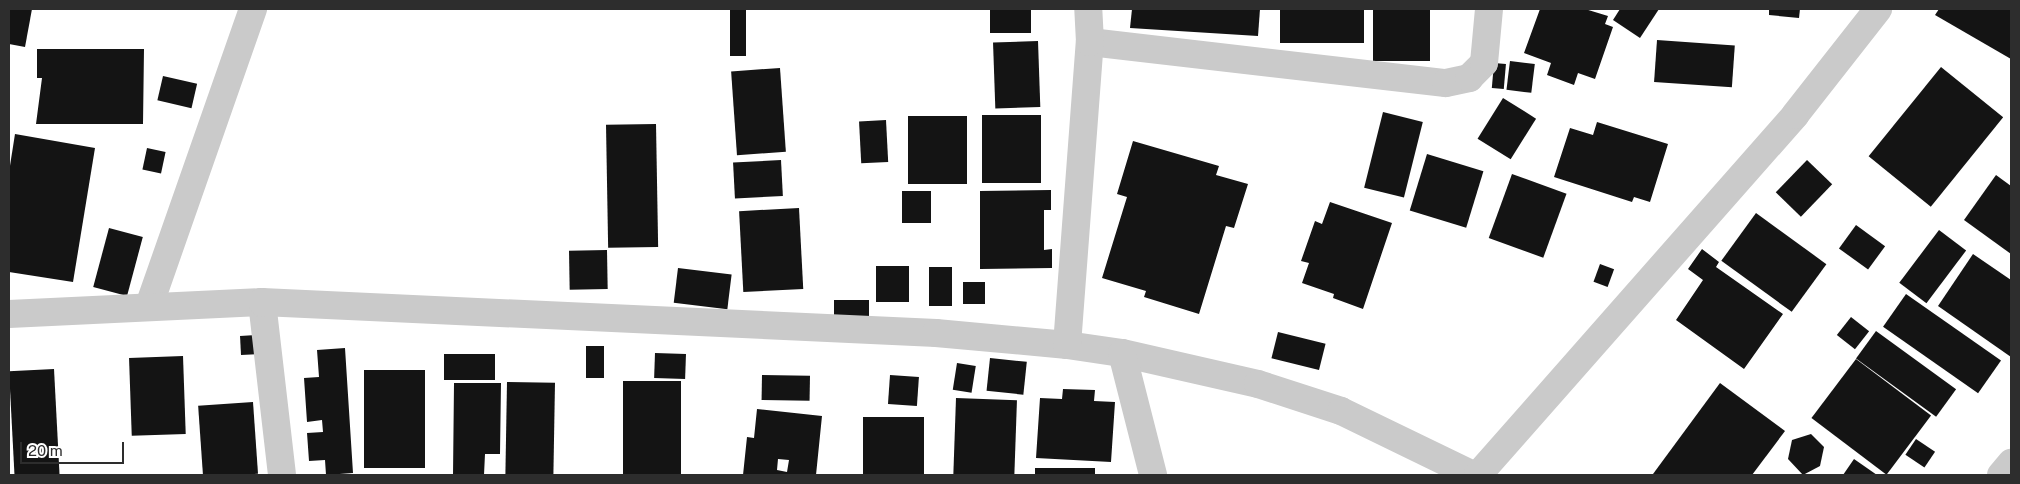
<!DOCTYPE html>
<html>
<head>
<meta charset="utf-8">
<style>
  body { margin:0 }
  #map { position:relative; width:2020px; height:484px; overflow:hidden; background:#fff; font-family:"Public Sans",sans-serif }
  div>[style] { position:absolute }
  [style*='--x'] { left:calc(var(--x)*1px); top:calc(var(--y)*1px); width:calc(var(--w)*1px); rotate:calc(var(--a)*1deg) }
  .building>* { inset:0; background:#141414; transform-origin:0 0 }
  .street>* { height:28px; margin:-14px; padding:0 14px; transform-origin:14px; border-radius:14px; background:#cacaca }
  span { translate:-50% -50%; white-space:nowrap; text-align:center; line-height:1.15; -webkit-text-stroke:5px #fff; paint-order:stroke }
  .frame { position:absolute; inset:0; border:10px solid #2d2d2d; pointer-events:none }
  .scale { position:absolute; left:20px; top:442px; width:104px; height:22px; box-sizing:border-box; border:2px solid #2d2d2d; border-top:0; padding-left:6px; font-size:15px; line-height:18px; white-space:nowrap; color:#2d2d2d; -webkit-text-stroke:4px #fff; paint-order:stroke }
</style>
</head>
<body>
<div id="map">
  <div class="building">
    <div style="clip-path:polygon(9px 9px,32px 9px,25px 47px,9px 44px)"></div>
    <div style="left:730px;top:9px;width:16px;height:47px"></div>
    <div style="left:990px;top:9px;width:41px;height:24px"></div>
    <div style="clip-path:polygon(1132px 9px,1260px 9px,1258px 36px,1130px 28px)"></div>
    <div style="left:1280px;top:9px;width:84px;height:34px"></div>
    <div style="left:1373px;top:9px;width:57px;height:52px"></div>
    <div style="clip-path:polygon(1540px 9px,1585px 9px,1608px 16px,1605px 24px,1613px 27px,1595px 79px,1578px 73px,1574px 85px,1547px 75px,1551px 63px,1524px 53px)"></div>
    <div style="clip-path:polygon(1620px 9px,1659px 9px,1640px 38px,1613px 20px)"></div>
    <div style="clip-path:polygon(1769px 9px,1800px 9px,1799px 18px,1769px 15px)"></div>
    <div style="clip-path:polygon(1939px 9px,2011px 9px,2011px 59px,1935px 15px)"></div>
    <div style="left:1657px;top:40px;width:78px;height:42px;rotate:4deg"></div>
    <div style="left:1038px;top:41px;width:66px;height:45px;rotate:88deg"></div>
    <div style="clip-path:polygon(37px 49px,144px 49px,143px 124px,36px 124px,42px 78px,37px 78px)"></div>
    <div style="left:1510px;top:61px;width:25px;height:29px;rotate:7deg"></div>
    <div style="left:1494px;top:63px;width:12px;height:25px;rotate:5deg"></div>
    <div style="left:1941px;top:67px;width:80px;height:115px;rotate:39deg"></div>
    <div style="left:780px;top:68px;width:84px;height:49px;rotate:86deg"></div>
    <div style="left:163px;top:76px;width:35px;height:25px;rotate:13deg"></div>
    <div style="left:1503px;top:98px;width:39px;height:48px;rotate:32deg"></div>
    <div style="left:1383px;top:112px;width:41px;height:78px;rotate:14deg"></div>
    <div style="left:982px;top:115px;width:59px;height:68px"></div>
    <div style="left:908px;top:116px;width:59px;height:68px"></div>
    <div style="left:886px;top:120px;width:42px;height:27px;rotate:87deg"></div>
    <div style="clip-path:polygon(1597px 122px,1668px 144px,1650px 202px,1634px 197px,1632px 202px,1554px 177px,1570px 128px,1593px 135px)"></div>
    <div style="left:656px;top:124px;width:123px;height:50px;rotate:89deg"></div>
    <div style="clip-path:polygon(15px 134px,95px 148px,73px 282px,9px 272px,9px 172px)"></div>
    <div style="clip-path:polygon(1133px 141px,1219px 166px,1216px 175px,1248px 184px,1234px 228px,1226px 226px,1199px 314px,1144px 297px,1146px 291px,1102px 278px,1127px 197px,1117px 194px)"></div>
    <div style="left:147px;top:148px;width:19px;height:22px;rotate:12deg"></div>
    <div style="left:1427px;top:154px;width:59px;height:59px;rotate:17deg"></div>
    <div style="left:781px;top:160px;width:36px;height:48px;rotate:87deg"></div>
    <div style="left:1807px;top:160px;width:35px;height:45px;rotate:44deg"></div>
    <div style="left:1512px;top:174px;width:58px;height:68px;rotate:20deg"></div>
    <div style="clip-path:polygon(1996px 175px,2011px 186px,2011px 254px,1964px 220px)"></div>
    <div style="clip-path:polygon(1051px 190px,1051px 210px,1044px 210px,1044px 250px,1052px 249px,1052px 268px,980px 269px,980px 191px)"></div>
    <div style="left:902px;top:191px;width:29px;height:32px"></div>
    <div style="clip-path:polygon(1330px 202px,1392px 223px,1363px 309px,1333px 298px,1334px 294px,1302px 283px,1309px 263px,1301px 261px,1315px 221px,1322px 224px)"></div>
    <div style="left:799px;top:208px;width:81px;height:60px;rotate:87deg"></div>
    <div style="left:1756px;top:213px;width:87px;height:59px;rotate:36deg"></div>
    <div style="left:1856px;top:225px;width:36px;height:29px;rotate:36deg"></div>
    <div style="left:109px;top:228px;width:35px;height:61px;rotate:15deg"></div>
    <div style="left:1939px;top:230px;width:34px;height:66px;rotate:37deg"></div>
    <div style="clip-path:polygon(1702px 249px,1719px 262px,1716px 267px,1783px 314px,1744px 369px,1676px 320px,1703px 280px,1688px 269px)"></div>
    <div style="left:607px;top:250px;width:39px;height:38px;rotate:89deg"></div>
    <div style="clip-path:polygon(1973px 254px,2011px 280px,2011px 357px,1938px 306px)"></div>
    <div style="left:1600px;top:264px;width:15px;height:19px;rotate:20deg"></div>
    <div style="left:876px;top:266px;width:33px;height:36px"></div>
    <div style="left:929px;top:267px;width:23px;height:39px"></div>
    <div style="left:678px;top:268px;width:54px;height:35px;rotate:7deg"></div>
    <div style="left:963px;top:282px;width:22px;height:22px"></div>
    <div style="left:1906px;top:294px;width:116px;height:40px;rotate:35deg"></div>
    <div style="left:834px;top:300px;width:35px;height:19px"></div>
    <div style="left:1851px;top:317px;width:23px;height:23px;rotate:38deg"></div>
    <div style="left:1876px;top:331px;width:99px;height:34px;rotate:36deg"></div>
    <div style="left:1278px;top:332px;width:49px;height:27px;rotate:14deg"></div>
    <div style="left:258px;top:335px;width:19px;height:18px;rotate:87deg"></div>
    <div style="left:604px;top:346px;width:32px;height:18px;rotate:90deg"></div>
    <div style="clip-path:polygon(345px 348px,353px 473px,326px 475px,325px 460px,309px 461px,307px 433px,323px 432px,322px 420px,307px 422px,304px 378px,319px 377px,317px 350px)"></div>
    <div style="left:655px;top:353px;width:31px;height:25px;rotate:2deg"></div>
    <div style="left:444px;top:354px;width:51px;height:26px"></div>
    <div style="left:183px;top:356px;width:78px;height:54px;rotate:88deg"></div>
    <div style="left:990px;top:358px;width:37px;height:33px;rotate:6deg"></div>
    <div style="left:1856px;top:359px;width:94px;height:74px;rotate:37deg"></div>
    <div style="left:957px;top:363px;width:19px;height:27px;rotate:9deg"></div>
    <div style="left:54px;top:369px;width:106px;height:45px;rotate:87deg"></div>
    <div style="left:364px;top:370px;width:61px;height:98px"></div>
    <div style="left:762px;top:375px;width:48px;height:25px;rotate:1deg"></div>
    <div style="left:890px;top:375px;width:29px;height:29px;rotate:4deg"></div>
    <div style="left:623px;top:381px;width:58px;height:94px"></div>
    <div style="left:507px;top:382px;width:48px;height:93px;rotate:1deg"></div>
    <div style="clip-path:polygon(454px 383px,501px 383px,500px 454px,485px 454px,484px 475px,453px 475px)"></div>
    <div style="clip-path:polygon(1720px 383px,1785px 431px,1752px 475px,1655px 475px,1653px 474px)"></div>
    <div style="clip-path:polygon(1063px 389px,1095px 390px,1094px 401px,1115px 402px,1111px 462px,1036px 458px,1040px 398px,1062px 399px)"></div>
    <div style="left:956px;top:398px;width:61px;height:77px;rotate:2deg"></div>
    <div style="left:253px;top:402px;width:72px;height:55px;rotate:86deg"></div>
    <div style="clip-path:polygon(evenodd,757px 409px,822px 416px,816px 475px,743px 475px,747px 437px,754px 438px,757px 409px,778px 459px,789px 460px,787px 472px,777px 470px,778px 459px)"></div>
    <div style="left:863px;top:417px;width:61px;height:58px"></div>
    <div style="clip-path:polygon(1811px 434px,1824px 447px,1820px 466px,1803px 475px,1788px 459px,1792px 440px)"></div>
    <div style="left:1916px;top:439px;width:23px;height:19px;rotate:34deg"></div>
    <div style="clip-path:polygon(1854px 459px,1877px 475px,1843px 475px)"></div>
    <div style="left:1035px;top:468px;width:60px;height:7px"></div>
  </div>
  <div class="street">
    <div style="--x:1090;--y:42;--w:358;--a:6.6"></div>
    <div style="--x:1446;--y:83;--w:24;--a:-12"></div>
    <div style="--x:1469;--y:78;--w:21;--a:-45"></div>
    <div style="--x:1484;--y:63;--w:54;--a:-84.7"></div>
    <div style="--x:262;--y:302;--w:174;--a:83.4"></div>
    <div style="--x:149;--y:306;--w:315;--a:-70.7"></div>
    <div style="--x:9;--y:314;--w:253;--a:-2.7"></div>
    <div style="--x:262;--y:302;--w:675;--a:2.63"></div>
    <div style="--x:936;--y:333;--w:132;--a:5.2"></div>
    <div style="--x:1067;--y:345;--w:56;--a:8.3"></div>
    <div style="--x:1122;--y:353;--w:139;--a:12.8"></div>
    <div style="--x:1258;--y:384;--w:87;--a:18"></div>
    <div style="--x:1341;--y:411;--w:147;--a:25.9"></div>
    <div style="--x:1067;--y:345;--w:304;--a:-85.7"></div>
    <div style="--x:1090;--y:42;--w:33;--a:-93"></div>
    <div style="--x:1122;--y:353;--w:126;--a:75.7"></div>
    <div style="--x:1478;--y:475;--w:480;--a:-48.6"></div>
    <div style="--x:1795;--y:115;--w:135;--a:-51.9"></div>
    <div style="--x:2001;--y:475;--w:16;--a:-50"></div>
  </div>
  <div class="frame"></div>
  <div class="scale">20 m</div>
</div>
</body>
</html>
